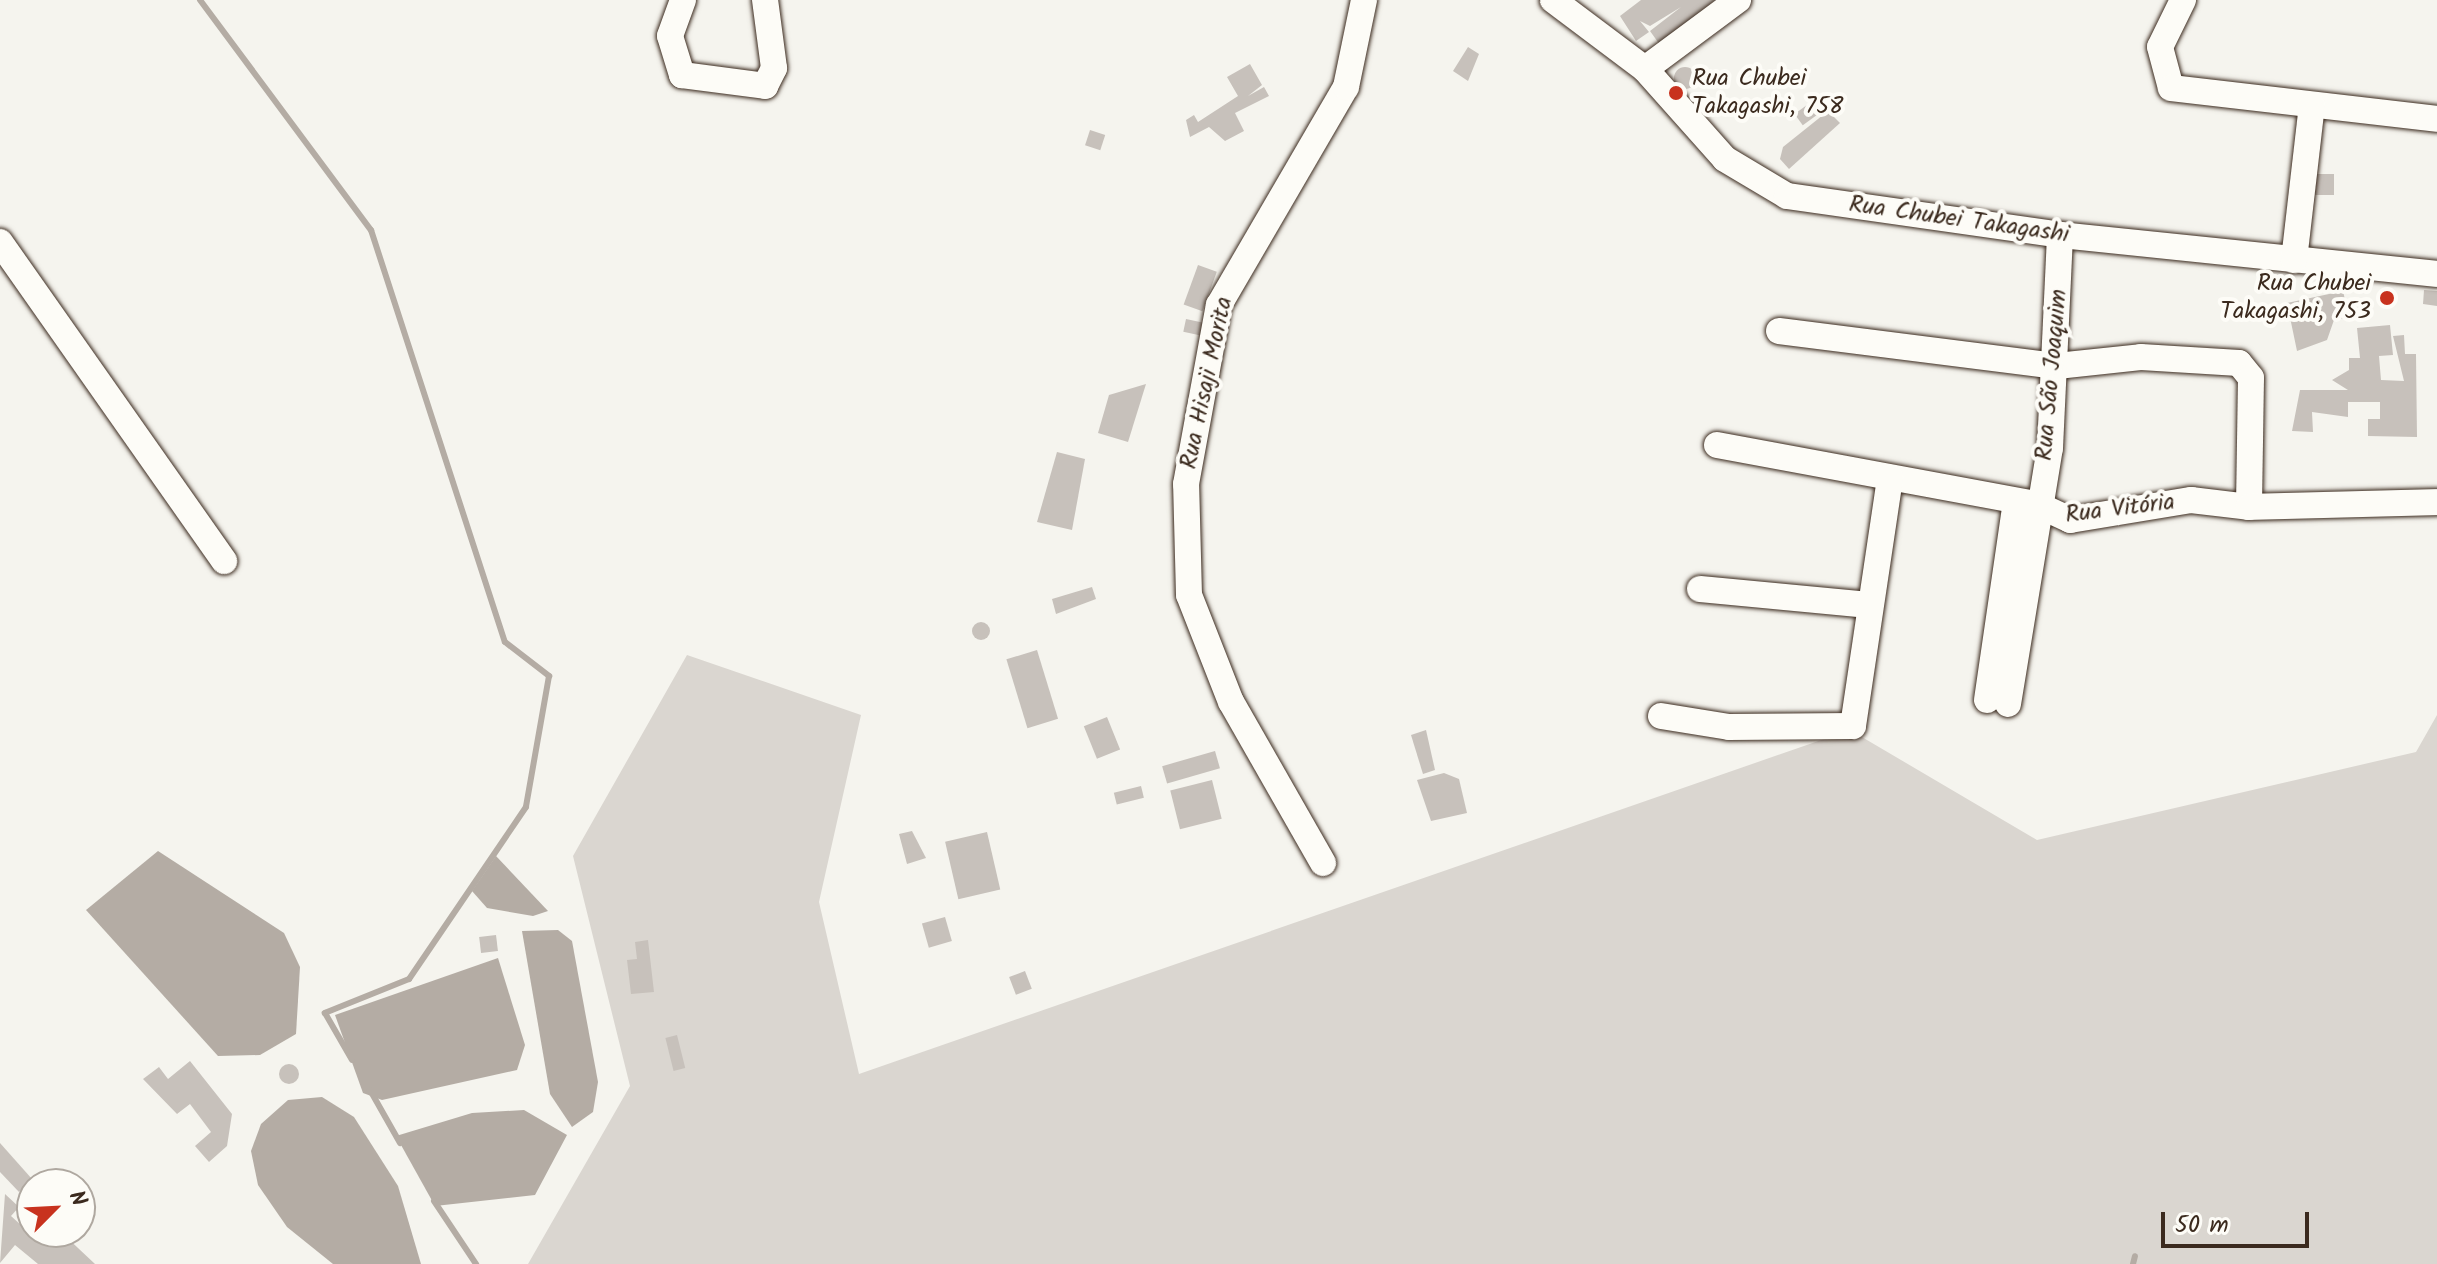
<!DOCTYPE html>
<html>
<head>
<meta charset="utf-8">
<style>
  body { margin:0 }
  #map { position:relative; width:2437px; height:1264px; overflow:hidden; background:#f5f4ee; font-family:Kalam,sans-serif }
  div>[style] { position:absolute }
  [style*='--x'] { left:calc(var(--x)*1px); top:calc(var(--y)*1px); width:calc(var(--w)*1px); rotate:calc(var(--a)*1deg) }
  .green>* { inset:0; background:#dad6d0 }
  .water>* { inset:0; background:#b4aca4 }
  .stream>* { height:6px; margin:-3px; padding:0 3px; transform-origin:3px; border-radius:3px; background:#b4aca4 }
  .building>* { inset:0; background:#c7c1bb; transform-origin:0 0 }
  .round { border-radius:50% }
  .roads { filter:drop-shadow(0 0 2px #3b2a1e) drop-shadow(0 0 2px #3b2a1e) }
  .minor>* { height:26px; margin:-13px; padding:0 13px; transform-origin:13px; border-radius:13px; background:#fdfcf7 }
  .dots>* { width:22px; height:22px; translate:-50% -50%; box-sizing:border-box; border:4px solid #fdfcf7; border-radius:50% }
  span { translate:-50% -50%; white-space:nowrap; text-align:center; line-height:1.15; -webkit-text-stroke:8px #fdfcf7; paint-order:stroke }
  .poi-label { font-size:24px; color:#3b2a1e }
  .left { translate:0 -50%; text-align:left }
  .right { translate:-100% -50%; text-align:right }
  .street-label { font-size:24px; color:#3b2a1e }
  .north { position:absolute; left:16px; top:1168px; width:80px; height:80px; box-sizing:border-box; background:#fdfcf7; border:2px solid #afa8a0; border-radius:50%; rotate:66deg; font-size:22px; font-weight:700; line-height:32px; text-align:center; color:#3b2a1e }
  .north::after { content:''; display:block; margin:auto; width:28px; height:36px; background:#c8321e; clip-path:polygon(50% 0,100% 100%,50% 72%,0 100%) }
  .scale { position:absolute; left:2161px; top:1212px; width:148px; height:36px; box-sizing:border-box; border:4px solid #3b2a1e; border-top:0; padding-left:10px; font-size:24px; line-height:28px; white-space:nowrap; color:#3b2a1e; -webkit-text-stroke:6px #fdfcf7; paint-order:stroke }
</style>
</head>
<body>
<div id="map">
  <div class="green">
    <div style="clip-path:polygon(687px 655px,861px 715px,819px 902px,859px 1074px,1850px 730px,2037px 840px,2416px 752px,2437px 715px,2437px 1264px,528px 1264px,630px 1086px,573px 856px)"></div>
  </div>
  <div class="water">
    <div style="clip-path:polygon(158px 851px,284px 933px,300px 967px,296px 1034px,260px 1055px,218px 1056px,86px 910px)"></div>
    <div style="clip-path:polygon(496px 856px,548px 911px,533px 916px,487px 908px,472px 891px)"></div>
    <div style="clip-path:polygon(558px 930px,572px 941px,598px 1082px,593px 1112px,572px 1127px,550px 1094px,522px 931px)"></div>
    <div style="clip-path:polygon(498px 958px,525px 1045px,517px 1070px,382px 1100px,363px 1093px,335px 1015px)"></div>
    <div style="clip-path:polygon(322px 1097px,354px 1117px,398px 1186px,421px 1264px,333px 1264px,287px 1227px,258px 1185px,251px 1151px,261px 1124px,288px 1100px)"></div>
    <div style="clip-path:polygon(524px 1110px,567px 1135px,535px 1195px,435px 1206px,396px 1136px,472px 1113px)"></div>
  </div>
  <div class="stream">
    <div style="--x:200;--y:0;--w:287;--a:53.4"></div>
    <div style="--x:371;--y:230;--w:433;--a:72"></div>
    <div style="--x:505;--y:642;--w:56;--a:37.7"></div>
    <div style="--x:549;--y:676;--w:133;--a:100"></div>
    <div style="--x:526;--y:807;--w:208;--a:124.2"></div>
    <div style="--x:409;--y:979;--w:91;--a:158"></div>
    <div style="--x:325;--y:1013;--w:54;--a:60.1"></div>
    <div style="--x:370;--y:1090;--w:61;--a:60.5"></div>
    <div style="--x:434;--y:1201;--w:76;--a:56.3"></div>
    <div style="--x:2133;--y:1264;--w:8;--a:-76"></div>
  </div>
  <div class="building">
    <div style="clip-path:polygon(1641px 0,1715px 0,1660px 45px,1650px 31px,1681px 7px,1650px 26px,1640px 21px,1649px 32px,1636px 41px,1620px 16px)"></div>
    <div style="clip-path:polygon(1468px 47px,1479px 54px,1468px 81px,1453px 71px)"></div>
    <div style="clip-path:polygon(1250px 64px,1262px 85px,1248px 96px,1264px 87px,1269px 96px,1235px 113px,1244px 131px,1225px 141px,1209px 127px,1190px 137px,1186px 120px,1194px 115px,1198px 122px,1238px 96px,1227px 77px)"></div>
    <div class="round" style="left:1674px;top:67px;width:22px;height:22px"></div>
    <div style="left:1818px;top:97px;width:14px;height:29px;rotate:54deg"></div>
    <div style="clip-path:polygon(1828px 111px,1840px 123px,1789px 169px,1780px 159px,1783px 147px)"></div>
    <div style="left:1090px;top:130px;width:16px;height:16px;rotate:18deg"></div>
    <div style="left:2315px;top:174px;width:19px;height:21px"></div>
    <div style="left:1198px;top:265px;width:20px;height:42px;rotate:20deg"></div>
    <div style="clip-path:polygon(2424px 290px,2437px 291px,2437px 306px,2423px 304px)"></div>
    <div style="clip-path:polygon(2343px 291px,2349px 317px,2334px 320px,2327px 340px,2297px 351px,2287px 303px)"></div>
    <div style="left:1186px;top:319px;width:19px;height:13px;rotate:12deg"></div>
    <div style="clip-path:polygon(2390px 325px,2393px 355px,2379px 356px,2381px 380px,2404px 381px,2393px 336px,2404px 335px,2405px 354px,2416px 354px,2417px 437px,2368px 436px,2368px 419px,2380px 419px,2380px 402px,2348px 402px,2348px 417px,2312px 412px,2313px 432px,2292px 431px,2300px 390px,2348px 390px,2332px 380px,2349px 370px,2349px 358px,2360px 358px,2357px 328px)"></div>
    <div style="clip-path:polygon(1146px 384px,1128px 442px,1098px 433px,1109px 395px)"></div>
    <div style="clip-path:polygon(1057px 452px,1085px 459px,1072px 530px,1037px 522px)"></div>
    <div style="clip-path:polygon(1092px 587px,1096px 599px,1056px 614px,1052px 599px)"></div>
    <div class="round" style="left:972px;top:622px;width:18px;height:18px"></div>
    <div style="left:1037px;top:650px;width:72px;height:32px;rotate:73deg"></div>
    <div style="left:1107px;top:717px;width:35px;height:25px;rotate:68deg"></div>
    <div style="clip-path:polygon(1426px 730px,1435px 770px,1423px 774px,1411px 735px)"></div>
    <div style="left:1215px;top:751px;width:18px;height:55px;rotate:74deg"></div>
    <div style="clip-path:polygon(1444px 773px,1459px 779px,1467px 813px,1431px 821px,1417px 780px)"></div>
    <div style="left:1212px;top:780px;width:40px;height:43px;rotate:76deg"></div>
    <div style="left:1141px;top:786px;width:12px;height:28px;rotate:76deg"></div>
    <div style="clip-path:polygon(912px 831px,926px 858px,907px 864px,899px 834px)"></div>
    <div style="left:987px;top:832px;width:59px;height:43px;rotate:77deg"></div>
    <div style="left:945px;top:917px;width:25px;height:24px;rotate:74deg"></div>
    <div style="left:496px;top:935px;width:16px;height:17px;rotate:83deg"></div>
    <div style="clip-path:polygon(648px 940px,654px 992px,631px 994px,627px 960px,637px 959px,635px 942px)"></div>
    <div style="left:1025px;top:971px;width:19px;height:17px;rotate:69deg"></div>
    <div style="left:677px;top:1035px;width:34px;height:12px;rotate:76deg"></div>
    <div style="clip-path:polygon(190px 1061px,232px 1114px,227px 1146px,209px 1162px,195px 1146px,211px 1132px,190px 1104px,177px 1114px,143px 1079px,159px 1067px,168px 1079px)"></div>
    <div class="round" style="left:279px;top:1064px;width:20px;height:20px"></div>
    <div style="clip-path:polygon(0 1143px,32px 1179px,19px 1192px,0 1172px)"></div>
    <div style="clip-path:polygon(5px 1194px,19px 1207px,11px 1216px,33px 1236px,61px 1232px,95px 1264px,38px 1264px,15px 1245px,0 1263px)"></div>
    <div style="clip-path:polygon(26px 1200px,32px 1204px,32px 1229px,18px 1215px)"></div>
  </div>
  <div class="roads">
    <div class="minor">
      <div style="--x:683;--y:0;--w:38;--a:110"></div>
      <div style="--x:670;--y:36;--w:41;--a:72.9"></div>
      <div style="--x:682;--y:75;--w:84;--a:7.5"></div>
      <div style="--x:765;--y:86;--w:20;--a:-63"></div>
      <div style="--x:774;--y:68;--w:69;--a:-97.5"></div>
      <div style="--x:1553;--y:0;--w:115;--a:36.9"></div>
      <div style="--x:1645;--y:69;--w:120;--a:48.4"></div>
      <div style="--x:1725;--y:159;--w:72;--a:30.8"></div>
      <div style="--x:1787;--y:196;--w:276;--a:8.1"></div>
      <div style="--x:2060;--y:235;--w:379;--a:5.9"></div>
      <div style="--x:2183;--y:0;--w:52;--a:116.1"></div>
      <div style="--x:2160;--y:47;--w:42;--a:75"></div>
      <div style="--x:2171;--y:88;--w:268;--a:6.6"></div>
      <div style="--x:1645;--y:69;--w:116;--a:-36.6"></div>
      <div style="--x:0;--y:242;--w:390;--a:54.9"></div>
      <div style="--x:2294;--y:260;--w:156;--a:-83.4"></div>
      <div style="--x:1779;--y:331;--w:280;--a:7.2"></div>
      <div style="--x:2057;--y:366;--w:84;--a:-6.1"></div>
      <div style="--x:2141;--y:357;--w:98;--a:3.5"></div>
      <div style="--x:2239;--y:363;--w:19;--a:51"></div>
      <div style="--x:2251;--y:378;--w:129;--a:90.9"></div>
      <div style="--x:1717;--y:445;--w:324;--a:10.5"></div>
      <div style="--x:2036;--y:504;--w:38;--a:25"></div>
      <div style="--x:2070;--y:520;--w:123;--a:-9.4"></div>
      <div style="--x:2191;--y:500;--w:58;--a:6.9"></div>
      <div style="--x:2249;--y:507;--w:188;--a:-1.5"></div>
      <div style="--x:1700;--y:589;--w:170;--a:5.4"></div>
      <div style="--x:1987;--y:700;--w:201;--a:-81.7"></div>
      <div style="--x:2008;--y:704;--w:259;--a:-80.7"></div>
      <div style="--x:2050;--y:448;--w:213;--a:-87.3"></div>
      <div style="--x:1661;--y:716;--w:69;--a:9.2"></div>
      <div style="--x:1729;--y:727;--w:124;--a:-0.5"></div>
      <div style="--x:1853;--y:726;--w:251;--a:-81.5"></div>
      <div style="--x:1323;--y:863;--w:185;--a:-119.7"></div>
      <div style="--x:1231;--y:702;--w:115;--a:-111.4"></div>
      <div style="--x:1189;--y:595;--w:111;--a:-91.5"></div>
      <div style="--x:1186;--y:484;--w:182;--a:-79.6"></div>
      <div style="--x:1219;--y:305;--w:252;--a:-59.8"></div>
      <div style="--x:1346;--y:87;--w:89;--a:-78.3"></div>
    </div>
  </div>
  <div class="dots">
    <div style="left:1676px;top:93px;background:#c8321e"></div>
    <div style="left:2387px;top:298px;background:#c8321e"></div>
  </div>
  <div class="poi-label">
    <span class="left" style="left:1692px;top:93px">Rua Chubei<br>Takagashi, 758</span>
    <span class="right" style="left:2371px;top:298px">Rua Chubei<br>Takagashi, 753</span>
  </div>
  <div class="street-label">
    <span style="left:1959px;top:220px;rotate:8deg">Rua Chubei Takagashi</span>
    <span style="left:2052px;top:375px;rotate:-85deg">Rua São Joaquim</span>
    <span style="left:1207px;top:383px;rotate:-78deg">Rua Hisaji Morita</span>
    <span style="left:2120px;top:509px;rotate:-7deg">Rua Vitória</span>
  </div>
  <div class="north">N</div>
  <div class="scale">50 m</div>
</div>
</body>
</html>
